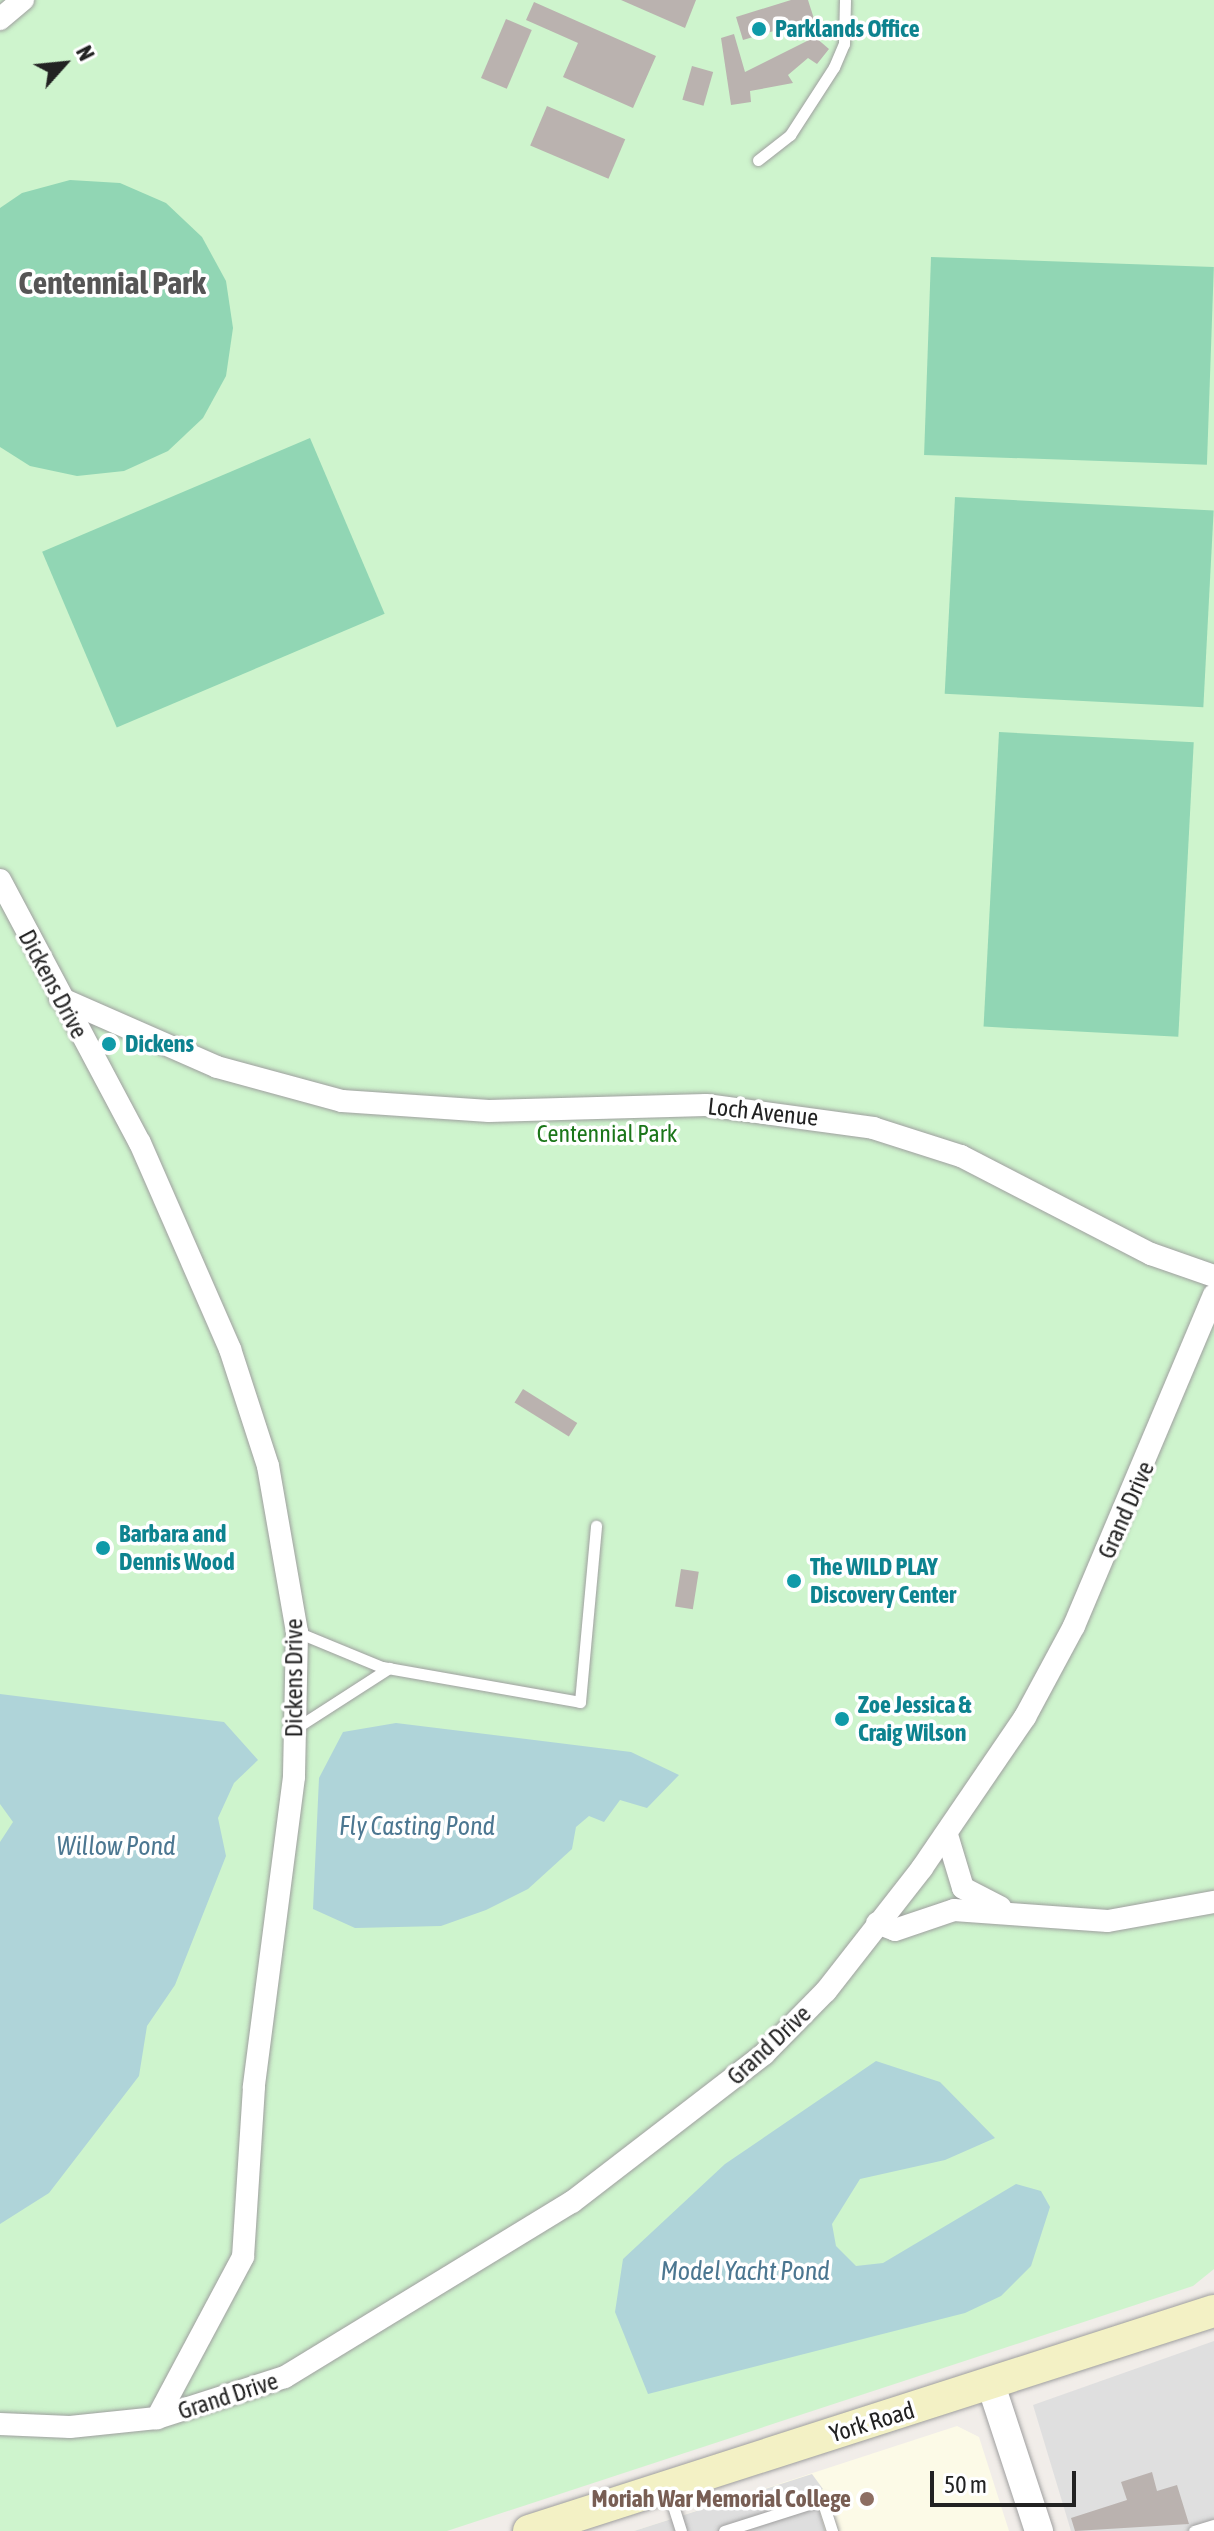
<!DOCTYPE html>
<html>
<head>
<meta charset="utf-8">
<style>
  body { margin:0 }
  #map { position:relative; width:1214px; height:2531px; overflow:hidden; background:#f1ede9; font-family:"Asap Condensed",sans-serif }
  div>[style] { position:absolute }
  [style*='--x'] { left:calc(var(--x)*1px); top:calc(var(--y)*1px); width:calc(var(--w)*1px); rotate:calc(var(--a)*1deg) }
  .residential>* { inset:0; background:#dfdfdf }
  .education>* { inset:0; background:#fcfae7 }
  .park>* { inset:0; background:#cef4cd }
  .pitch>* { inset:0; background:#91d6b4; transform-origin:0 0 }
  .parking>* { inset:0; background:#dedede }
  .water>* { inset:0; background:#afd4d9 }
  .building>* { inset:0; background:#bab2af; transform-origin:0 0 }
  .roads { filter:drop-shadow(0 0 2px #9f9f9f) drop-shadow(0 0 2px #9f9f9f) }
  .service>* { height:11px; margin:-5.5px; padding:0 5.5px; transform-origin:5.5px; border-radius:5.5px; background:#fff }
  .minor>* { height:22px; margin:-11px; padding:0 11px; transform-origin:11px; border-radius:11px; background:#fff }
  .tertiary>* { height:28px; margin:-14px; padding:0 14px; transform-origin:14px; border-radius:14px; background:#fff }
  .secondary>* { height:32px; margin:-16px; padding:0 16px; transform-origin:16px; border-radius:16px; background:#f3f1c5 }
  .dots>* { width:22px; height:22px; translate:-50% -50%; box-sizing:border-box; border:4px solid #fff; border-radius:50% }
  span { translate:-50% -50%; white-space:nowrap; text-align:center; line-height:1.15; -webkit-text-stroke:7px #fff; paint-order:stroke }
  .culture-label { font-size:24px; color:#0d838f; font-weight:700 }
  .left { translate:0 -50%; text-align:left }
  .street-label { font-size:24px; color:#222 }
  .park-label { font-size:24px; color:#1b7619 }
  .education-label { font-size:24px; color:#785e54; font-weight:700 }
  .right { translate:-100% -50%; text-align:right }
  .water-label { font-size:26px; color:#4c7791; font-style:italic }
  .district-label { font-size:32px; color:#555; font-weight:700 }
  .north { position:absolute; left:24px; top:24px; width:80px; height:80px; -webkit-text-stroke:6px #fff; paint-order:stroke; rotate:63deg; font-size:22px; font-weight:700; line-height:32px; text-align:center; color:#222 }
  .north::after { content:''; display:block; margin:auto; width:28px; height:36px; background:#222; clip-path:polygon(50% 0,100% 100%,50% 72%,0 100%) }
  .scale { position:absolute; left:930px; top:2471px; width:146px; height:36px; box-sizing:border-box; border:4px solid #222; border-top:0; padding-left:10px; font-size:24px; line-height:28px; white-space:nowrap; color:#222; -webkit-text-stroke:6px #fff; paint-order:stroke }
</style>
</head>
<body>
<div id="map">
  <div class="residential">
    <div style="clip-path:polygon(1214px 2341px,1214px 2531px,1071px 2531px,1033px 2405px)"></div>
  </div>
  <div class="education">
    <div style="clip-path:polygon(957px 2426px,979px 2437px,1009px 2531px,634px 2531px)"></div>
  </div>
  <div class="park">
    <div style="clip-path:polygon(0 0,1214px 0,1214px 2269px,1193px 2286px,447px 2531px,0 2531px)"></div>
  </div>
  <div class="pitch">
    <div style="clip-path:polygon(70px 180px,120px 183px,166px 203px,202px 237px,226px 281px,233px 328px,226px 376px,203px 418px,168px 451px,124px 471px,77px 476px,30px 466px,0 447px,0 208px,22px 193px)"></div>
    <div style="left:931px;top:257px;width:283px;height:198px;rotate:2deg"></div>
    <div style="left:310px;top:438px;width:191px;height:291px;rotate:67deg"></div>
    <div style="left:955px;top:497px;width:259px;height:197px;rotate:3deg"></div>
    <div style="left:999px;top:732px;width:195px;height:295px;rotate:3deg"></div>
  </div>
  <div class="parking">
    <div style="clip-path:polygon(812px 2474px,823px 2489px,814px 2493px,825px 2531px,634px 2531px)"></div>
  </div>
  <div class="water">
    <div style="clip-path:polygon(0 1694px,224px 1722px,258px 1760px,234px 1783px,218px 1818px,226px 1856px,175px 1985px,147px 2026px,139px 2076px,49px 2193px,0 2224px,0 1842px,13px 1822px,0 1804px)"></div>
    <div style="clip-path:polygon(396px 1723px,631px 1752px,679px 1775px,647px 1808px,620px 1800px,604px 1822px,589px 1816px,576px 1827px,572px 1849px,528px 1889px,486px 1910px,441px 1926px,355px 1928px,313px 1909px,319px 1778px,343px 1732px)"></div>
    <div style="clip-path:polygon(876px 2061px,940px 2082px,995px 2138px,945px 2160px,860px 2179px,832px 2224px,836px 2246px,856px 2266px,883px 2263px,1016px 2184px,1041px 2191px,1050px 2207px,1031px 2266px,1001px 2296px,965px 2313px,648px 2394px,615px 2312px,623px 2259px,725px 2164px)"></div>
  </div>
  <div class="building">
    <div style="clip-path:polygon(621px 0,696px 0,685px 28px)"></div>
    <div style="clip-path:polygon(791px 0,808px 0,814px 19px,743px 40px,736px 17px)"></div>
    <div style="clip-path:polygon(534px 2px,656px 56px,633px 108px,563px 77px,578px 43px,526px 20px)"></div>
    <div style="left:506px;top:19px;width:28px;height:64px;rotate:23deg"></div>
    <div style="clip-path:polygon(734px 34px,745px 72px,815px 37px,829px 49px,817px 64px,808px 58px,788px 75px,793px 83px,750px 91px,751px 102px,731px 105px,721px 38px)"></div>
    <div style="left:692px;top:66px;width:22px;height:35px;rotate:16deg"></div>
    <div style="left:547px;top:106px;width:85px;height:43px;rotate:23deg"></div>
    <div style="left:523px;top:1389px;width:64px;height:16px;rotate:32deg"></div>
    <div style="left:681px;top:1569px;width:18px;height:38px;rotate:9deg"></div>
    <div style="clip-path:polygon(1152px 2472px,1157px 2491px,1177px 2485px,1189px 2524px,1075px 2531px,1071px 2518px,1127px 2500px,1121px 2482px)"></div>
  </div>
  <div class="roads">
    <div class="service">
      <div style="--x:758;--y:160;--w:41;--a:-38"></div>
      <div style="--x:790;--y:135;--w:81;--a:-57.1"></div>
      <div style="--x:834;--y:67;--w:25;--a:-67"></div>
      <div style="--x:844;--y:44;--w:44;--a:-88.7"></div>
      <div style="--x:297;--y:1632;--w:92;--a:22.4"></div>
      <div style="--x:382;--y:1667;--w:201;--a:10"></div>
      <div style="--x:580;--y:1702;--w:177;--a:-84.8"></div>
      <div style="--x:296;--y:1728;--w:111;--a:-32.8"></div>
      <div style="--x:667;--y:2487;--w:46;--a:72.3"></div>
      <div style="--x:724;--y:2531;--w:103;--a:-17.6"></div>
      <div style="--x:822;--y:2500;--w:33;--a:72"></div>
      <div style="--x:1194;--y:2531;--w:21;--a:-17"></div>
    </div>
    <div class="minor">
      <div style="--x:0;--y:19;--w:30;--a:-40"></div>
      <div style="--x:0;--y:880;--w:298;--a:62"></div>
      <div style="--x:140;--y:1143;--w:225;--a:66.4"></div>
      <div style="--x:230;--y:1349;--w:123;--a:72"></div>
      <div style="--x:268;--y:1466;--w:169;--a:80.1"></div>
      <div style="--x:297;--y:1632;--w:145;--a:91.2"></div>
      <div style="--x:294;--y:1777;--w:313;--a:97.4"></div>
      <div style="--x:254;--y:2087;--w:170;--a:93.7"></div>
      <div style="--x:243;--y:2257;--w:183;--a:118.1"></div>
      <div style="--x:60;--y:998;--w:171;--a:23.7"></div>
      <div style="--x:217;--y:1067;--w:130;--a:15.2"></div>
      <div style="--x:342;--y:1101;--w:147;--a:3.9"></div>
      <div style="--x:489;--y:1111;--w:217;--a:-1.6"></div>
      <div style="--x:706;--y:1105;--w:169;--a:7.8"></div>
      <div style="--x:873;--y:1128;--w:92;--a:17.7"></div>
      <div style="--x:961;--y:1156;--w:214;--a:27.3"></div>
      <div style="--x:1151;--y:1254;--w:67;--a:19.2"></div>
      <div style="--x:947;--y:1835;--w:55;--a:73.2"></div>
      <div style="--x:963;--y:1888;--w:42;--a:27.2"></div>
      <div style="--x:877;--y:1923;--w:19;--a:21"></div>
      <div style="--x:895;--y:1930;--w:62;--a:-18.7"></div>
      <div style="--x:954;--y:1910;--w:154;--a:4.1"></div>
      <div style="--x:1108;--y:1921;--w:108;--a:-10.2"></div>
      <div style="--x:0;--y:2424;--w:70;--a:2.5"></div>
      <div style="--x:70;--y:2427;--w:87;--a:-5.9"></div>
      <div style="--x:157;--y:2418;--w:134;--a:-17.8"></div>
      <div style="--x:285;--y:2377;--w:336;--a:-31.4"></div>
      <div style="--x:572;--y:2202;--w:242;--a:-37.6"></div>
      <div style="--x:764;--y:2054;--w:88;--a:-45.5"></div>
      <div style="--x:826;--y:1991;--w:156;--a:-52"></div>
      <div style="--x:922;--y:1868;--w:183;--a:-55.7"></div>
      <div style="--x:1025;--y:1717;--w:103;--a:-61.7"></div>
      <div style="--x:1074;--y:1626;--w:359;--a:-67.1"></div>
    </div>
    <div class="tertiary">
      <div style="--x:991;--y:2385;--w:154;--a:71.8"></div>
    </div>
    <div class="secondary">
      <div style="--x:529;--y:2531;--w:719;--a:-17.81"></div>
    </div>
  </div>
  <div class="dots">
    <div style="left:759px;top:29px;background:#0f9aa8"></div>
    <div style="left:109px;top:1044px;background:#0f9aa8"></div>
    <div style="left:103px;top:1548px;background:#0f9aa8"></div>
    <div style="left:794px;top:1581px;background:#0f9aa8"></div>
    <div style="left:842px;top:1719px;background:#0f9aa8"></div>
    <div style="left:867px;top:2499px;background:#8d6e63"></div>
  </div>
  <div class="culture-label">
    <span class="left" style="left:775px;top:29px">Parklands Office</span>
    <span class="left" style="left:125px;top:1044px">Dickens</span>
    <span class="left" style="left:119px;top:1548px">Barbara and<br>Dennis Wood</span>
    <span class="left" style="left:810px;top:1581px">The WILD PLAY<br>Discovery Center</span>
    <span class="left" style="left:858px;top:1719px">Zoe Jessica &amp;<br>Craig Wilson</span>
  </div>
  <div class="street-label">
    <span style="left:53px;top:984px;rotate:62deg">Dickens Drive</span>
    <span style="left:763px;top:1112px;rotate:6deg">Loch Avenue</span>
    <span style="left:1126px;top:1510px;rotate:-66deg">Grand Drive</span>
    <span style="left:294px;top:1678px;rotate:-90deg">Dickens Drive</span>
    <span style="left:769px;top:2045px;rotate:-43deg">Grand Drive</span>
    <span style="left:228px;top:2396px;rotate:-18deg">Grand Drive</span>
    <span style="left:872px;top:2422px;rotate:-17deg">York Road</span>
  </div>
  <div class="park-label">
    <span style="left:607px;top:1134px">Centennial Park</span>
  </div>
  <div class="education-label">
    <span class="right" style="left:851px;top:2499px">Moriah War Memorial College</span>
  </div>
  <div class="water-label">
    <span style="left:417px;top:1827px">Fly Casting Pond</span>
    <span style="left:116px;top:1847px">Willow Pond</span>
    <span style="left:745px;top:2272px">Model Yacht Pond</span>
  </div>
  <div class="district-label">
    <span style="left:112px;top:283px">Centennial Park</span>
  </div>
  <div class="north">N</div>
  <div class="scale">50 m</div>
</div>
</body>
</html>
